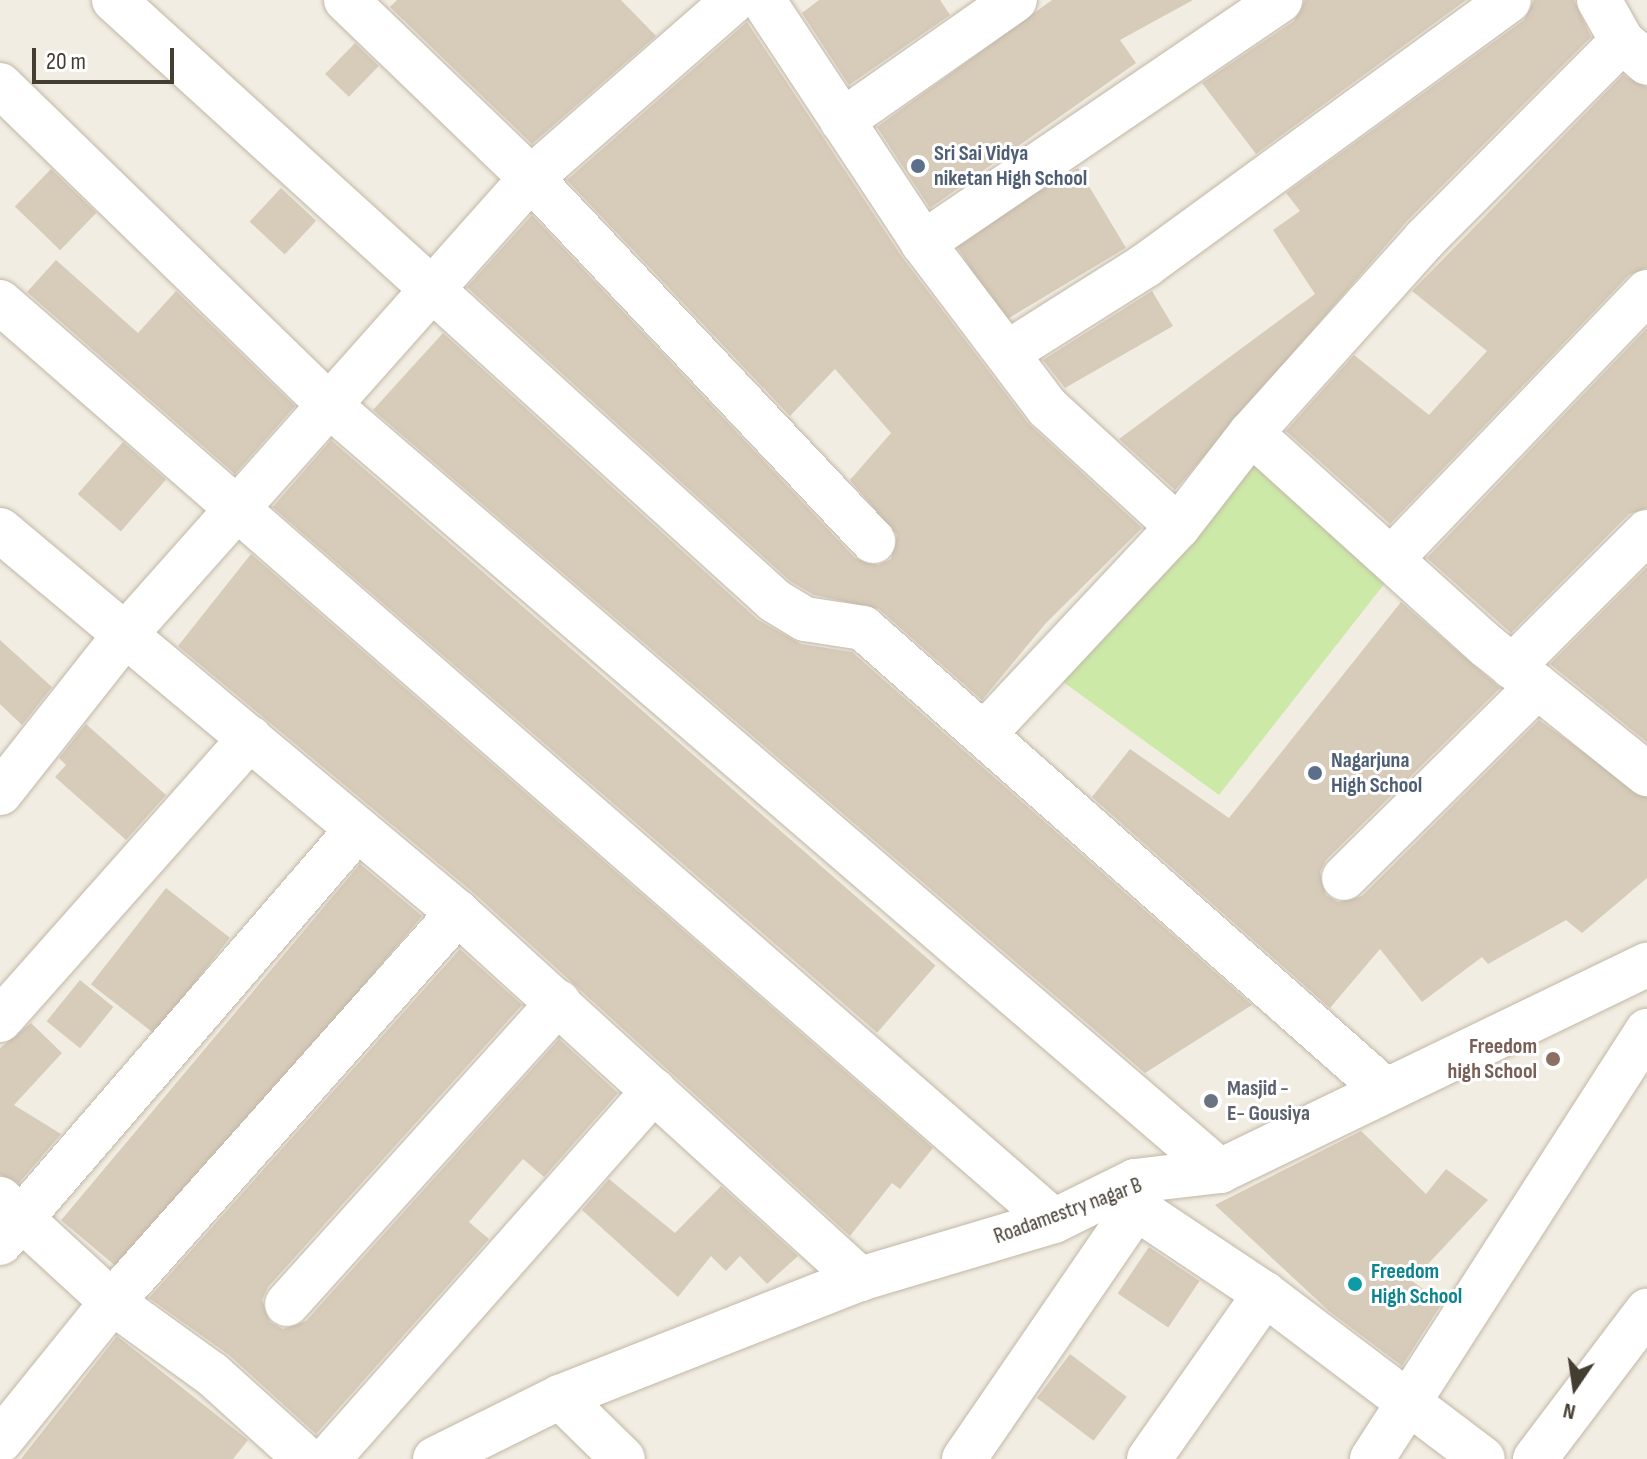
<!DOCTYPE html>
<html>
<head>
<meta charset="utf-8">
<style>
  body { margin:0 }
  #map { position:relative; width:1647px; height:1459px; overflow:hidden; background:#f2ede2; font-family:"Sofia Sans Condensed",sans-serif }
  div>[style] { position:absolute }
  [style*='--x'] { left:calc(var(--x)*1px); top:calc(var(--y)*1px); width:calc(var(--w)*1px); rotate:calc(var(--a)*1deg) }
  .green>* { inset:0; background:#cce9a8 }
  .building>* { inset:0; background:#d7cbba; transform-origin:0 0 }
  .roads { filter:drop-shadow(0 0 2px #c1b8a7) drop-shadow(0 0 2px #c1b8a7) }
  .minor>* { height:44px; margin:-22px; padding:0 22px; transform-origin:22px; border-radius:22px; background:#fff }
  .dots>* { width:22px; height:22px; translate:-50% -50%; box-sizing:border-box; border:4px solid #fff; border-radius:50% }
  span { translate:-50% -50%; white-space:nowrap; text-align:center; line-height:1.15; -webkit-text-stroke:6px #fff; paint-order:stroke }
  .service-label { font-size:22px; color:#4e5e75; font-weight:700 }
  .left { translate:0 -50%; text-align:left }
  .education-label { font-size:22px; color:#785e54; font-weight:700 }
  .right { translate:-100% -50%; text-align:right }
  .worship-label { font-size:22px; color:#5b616d; font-weight:700 }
  .street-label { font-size:22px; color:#443d32 }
  .culture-label { font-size:22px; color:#0d838f; font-weight:700 }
  .north { position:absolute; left:1535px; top:1347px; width:80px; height:80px; -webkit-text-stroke:6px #fff; paint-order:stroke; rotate:193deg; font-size:22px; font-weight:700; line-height:32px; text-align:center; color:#443d32 }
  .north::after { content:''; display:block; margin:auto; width:28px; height:36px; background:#443d32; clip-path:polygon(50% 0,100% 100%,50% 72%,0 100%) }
  .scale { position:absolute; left:32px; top:48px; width:142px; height:36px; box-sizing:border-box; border:4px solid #443d32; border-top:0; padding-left:10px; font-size:24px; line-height:28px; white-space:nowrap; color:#443d32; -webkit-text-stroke:6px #fff; paint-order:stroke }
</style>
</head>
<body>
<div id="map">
  <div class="green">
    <div style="clip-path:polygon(1254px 454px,1385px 583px,1219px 795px,1059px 679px)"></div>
  </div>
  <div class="building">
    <div style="clip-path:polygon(397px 0,621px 0,656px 36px,532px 144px,390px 7px)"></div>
    <div style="clip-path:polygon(819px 0,940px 0,950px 15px,849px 85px,802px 13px)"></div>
    <div style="clip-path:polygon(1052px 0,1193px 0,1120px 40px,1136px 63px,930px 208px,877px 127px)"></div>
    <div style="clip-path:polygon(1305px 0,1466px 0,1256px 154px,1202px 83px,1294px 21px)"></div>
    <div style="clip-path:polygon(1534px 0,1574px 0,1591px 37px,1406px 222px,1175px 490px,1119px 439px,1315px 294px,1273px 230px,1300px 211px,1286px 193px,1524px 20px)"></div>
    <div style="clip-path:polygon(747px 22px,902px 257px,1028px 423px,1142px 528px,1046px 623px,982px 700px,879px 609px,814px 595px,790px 581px,467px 287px,532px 215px,855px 558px,878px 565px,891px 559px,897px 535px,850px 480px,891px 433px,835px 369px,790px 416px,567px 180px)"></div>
    <div style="left:355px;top:43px;width:33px;height:43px;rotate:44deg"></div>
    <div style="clip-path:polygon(1623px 75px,1647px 87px,1647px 268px,1629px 275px,1390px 524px,1286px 431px,1354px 355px,1429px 415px,1487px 351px,1412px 291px)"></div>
    <div style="left:1078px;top:168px;width:93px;height:144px;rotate:59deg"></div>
    <div style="left:51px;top:169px;width:63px;height:52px;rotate:44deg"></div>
    <div style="left:281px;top:188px;width:48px;height:46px;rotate:43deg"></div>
    <div style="clip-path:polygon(56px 260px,138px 333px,176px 291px,295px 406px,235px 474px,27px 292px)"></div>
    <div style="clip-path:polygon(1152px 291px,1173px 326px,1065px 388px,1043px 360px)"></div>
    <div style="clip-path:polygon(1647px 328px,1647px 508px,1629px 514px,1511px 633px,1427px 558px)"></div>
    <div style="clip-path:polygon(443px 333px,758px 620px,801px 644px,852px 652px,1252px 1005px,1145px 1073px,373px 410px)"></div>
    <div style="left:331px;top:440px;width:801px;height:89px;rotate:41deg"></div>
    <div style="left:123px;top:442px;width:57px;height:69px;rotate:41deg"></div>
    <div style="clip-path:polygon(251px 554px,933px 1148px,900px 1189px,892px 1183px,850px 1236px,475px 894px,178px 646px)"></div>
    <div style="clip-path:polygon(1647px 567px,1647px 742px,1550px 664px)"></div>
    <div style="clip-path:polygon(1401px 602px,1500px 688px,1326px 860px,1320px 872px,1326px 895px,1338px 902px,1362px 896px,1539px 720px,1647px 798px,1647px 878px,1582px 933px,1566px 920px,1488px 964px,1482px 957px,1422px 1002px,1380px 949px,1330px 1008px,1092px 797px,1130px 749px,1229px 818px)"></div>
    <div style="clip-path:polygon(0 640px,52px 687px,22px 725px,0 704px)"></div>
    <div style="clip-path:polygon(86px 724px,166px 795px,126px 840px,55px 777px,66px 765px,59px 758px)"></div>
    <div style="left:360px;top:864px;width:81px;height:465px;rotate:40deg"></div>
    <div style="left:166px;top:888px;width:81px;height:122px;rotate:38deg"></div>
    <div style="clip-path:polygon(460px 949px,522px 1005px,268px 1287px,262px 1300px,270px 1322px,283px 1329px,306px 1321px,559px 1039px,618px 1093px,544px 1177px,523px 1159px,469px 1222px,489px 1239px,316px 1434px,229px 1355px,149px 1298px)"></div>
    <div style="left:80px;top:980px;width:43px;height:53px;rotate:39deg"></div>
    <div style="clip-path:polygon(31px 1023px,62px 1053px,14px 1105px,61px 1134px,19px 1183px,0 1175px,0 1048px)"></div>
    <div style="clip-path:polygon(1361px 1131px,1426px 1194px,1446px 1169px,1488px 1200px,1412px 1281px,1442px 1303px,1402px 1366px,1329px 1311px,1215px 1205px)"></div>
    <div style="clip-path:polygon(609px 1179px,675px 1233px,721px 1186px,798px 1256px,767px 1284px,740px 1256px,726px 1271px,711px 1256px,678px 1297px,582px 1210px)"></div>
    <div style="left:1149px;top:1247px;width:61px;height:56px;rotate:34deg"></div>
    <div style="clip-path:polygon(117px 1336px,248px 1440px,233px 1459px,21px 1459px)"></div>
    <div style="left:1070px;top:1354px;width:71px;height:55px;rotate:37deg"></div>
  </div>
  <div class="roads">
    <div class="minor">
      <div style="--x:114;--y:0;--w:893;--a:42.28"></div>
      <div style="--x:775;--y:601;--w:35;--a:31"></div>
      <div style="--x:805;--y:619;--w:59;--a:8.8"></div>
      <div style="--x:863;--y:628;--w:696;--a:41.5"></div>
      <div style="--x:346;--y:0;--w:257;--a:43.9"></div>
      <div style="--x:531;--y:178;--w:499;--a:46.7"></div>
      <div style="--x:763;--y:0;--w:291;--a:56.6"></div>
      <div style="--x:923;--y:243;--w:207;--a:52.9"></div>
      <div style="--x:1048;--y:408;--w:176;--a:42.5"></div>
      <div style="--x:1599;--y:0;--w:47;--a:60.7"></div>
      <div style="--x:1622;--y:41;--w:33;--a:41"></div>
      <div style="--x:0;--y:85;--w:459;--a:44.2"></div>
      <div style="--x:329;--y:405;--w:1175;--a:40.69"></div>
      <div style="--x:842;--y:121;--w:211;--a:-35"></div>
      <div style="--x:923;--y:243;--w:432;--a:-34.2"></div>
      <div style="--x:0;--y:302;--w:1398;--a:41.09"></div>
      <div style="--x:1007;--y:353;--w:165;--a:-32.3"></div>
      <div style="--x:1146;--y:265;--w:449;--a:-36.1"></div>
      <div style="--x:1251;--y:433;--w:318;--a:42.1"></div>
      <div style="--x:1487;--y:646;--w:205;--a:38.7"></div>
      <div style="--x:0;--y:530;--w:597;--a:39.9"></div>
      <div style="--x:458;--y:913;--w:544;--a:42.32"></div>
      <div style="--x:1391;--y:559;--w:370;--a:-46.2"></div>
      <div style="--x:1512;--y:667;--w:191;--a:-45"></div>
      <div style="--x:985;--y:733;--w:282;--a:-46.9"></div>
      <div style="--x:1178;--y:527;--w:119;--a:-52.2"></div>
      <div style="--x:1251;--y:433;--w:261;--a:-48.1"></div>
      <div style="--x:1425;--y:239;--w:279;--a:-45.1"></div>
      <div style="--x:0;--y:793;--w:199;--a:-51.7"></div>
      <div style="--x:123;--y:637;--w:614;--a:-48.37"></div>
      <div style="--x:531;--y:178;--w:270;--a:-41.2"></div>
      <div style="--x:1344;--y:878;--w:272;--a:-44.7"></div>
      <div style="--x:0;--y:1020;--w:377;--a:-48.4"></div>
      <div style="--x:1135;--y:1181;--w:27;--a:88"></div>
      <div style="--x:1136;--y:1208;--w:155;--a:33.7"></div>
      <div style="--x:1265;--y:1294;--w:273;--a:37.1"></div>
      <div style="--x:0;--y:1199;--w:152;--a:42.6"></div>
      <div style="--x:112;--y:1302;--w:123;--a:35.8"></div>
      <div style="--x:212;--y:1374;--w:124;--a:42.1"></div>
      <div style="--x:0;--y:1243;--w:543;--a:-49.18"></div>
      <div style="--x:287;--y:1304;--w:406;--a:-48"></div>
      <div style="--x:560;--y:1397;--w:88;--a:44.5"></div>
      <div style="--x:0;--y:1441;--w:179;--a:-51.1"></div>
      <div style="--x:112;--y:1302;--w:521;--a:-48.35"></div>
      <div style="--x:328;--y:1459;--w:492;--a:-48.5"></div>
      <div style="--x:435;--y:1459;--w:140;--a:-26.4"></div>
      <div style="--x:560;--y:1397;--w:322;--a:-21.5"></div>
      <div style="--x:860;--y:1279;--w:202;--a:-16.6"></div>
      <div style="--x:1054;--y:1221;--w:90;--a:-26.3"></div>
      <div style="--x:1135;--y:1181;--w:86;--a:-6.7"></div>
      <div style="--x:1220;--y:1171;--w:474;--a:-25.8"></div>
      <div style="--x:964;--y:1459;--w:304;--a:-55.6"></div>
      <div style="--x:1149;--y:1459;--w:202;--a:-54.9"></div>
      <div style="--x:1372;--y:1459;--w:509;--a:-57.28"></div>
      <div style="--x:1535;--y:1459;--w:186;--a:-52.9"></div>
    </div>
  </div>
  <div class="dots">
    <div style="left:918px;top:166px;background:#5c6f8a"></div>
    <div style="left:1315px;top:773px;background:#5c6f8a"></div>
    <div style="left:1553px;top:1059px;background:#8d6e63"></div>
    <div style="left:1211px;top:1101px;background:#6b7280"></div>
    <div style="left:1355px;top:1284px;background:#0f9aa8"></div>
  </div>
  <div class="service-label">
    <span class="left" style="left:934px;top:166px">Sri Sai Vidya<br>niketan High School</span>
    <span class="left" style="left:1331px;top:773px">Nagarjuna<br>High School</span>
  </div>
  <div class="education-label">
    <span class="right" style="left:1537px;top:1059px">Freedom<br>high School</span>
  </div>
  <div class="worship-label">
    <span class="left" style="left:1227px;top:1101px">Masjid -<br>E- Gousiya</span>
  </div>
  <div class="street-label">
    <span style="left:1068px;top:1211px;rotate:-20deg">Roadamestry nagar B</span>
  </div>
  <div class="culture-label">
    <span class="left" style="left:1371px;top:1284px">Freedom<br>High School</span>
  </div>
  <div class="north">N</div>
  <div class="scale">20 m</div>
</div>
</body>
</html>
